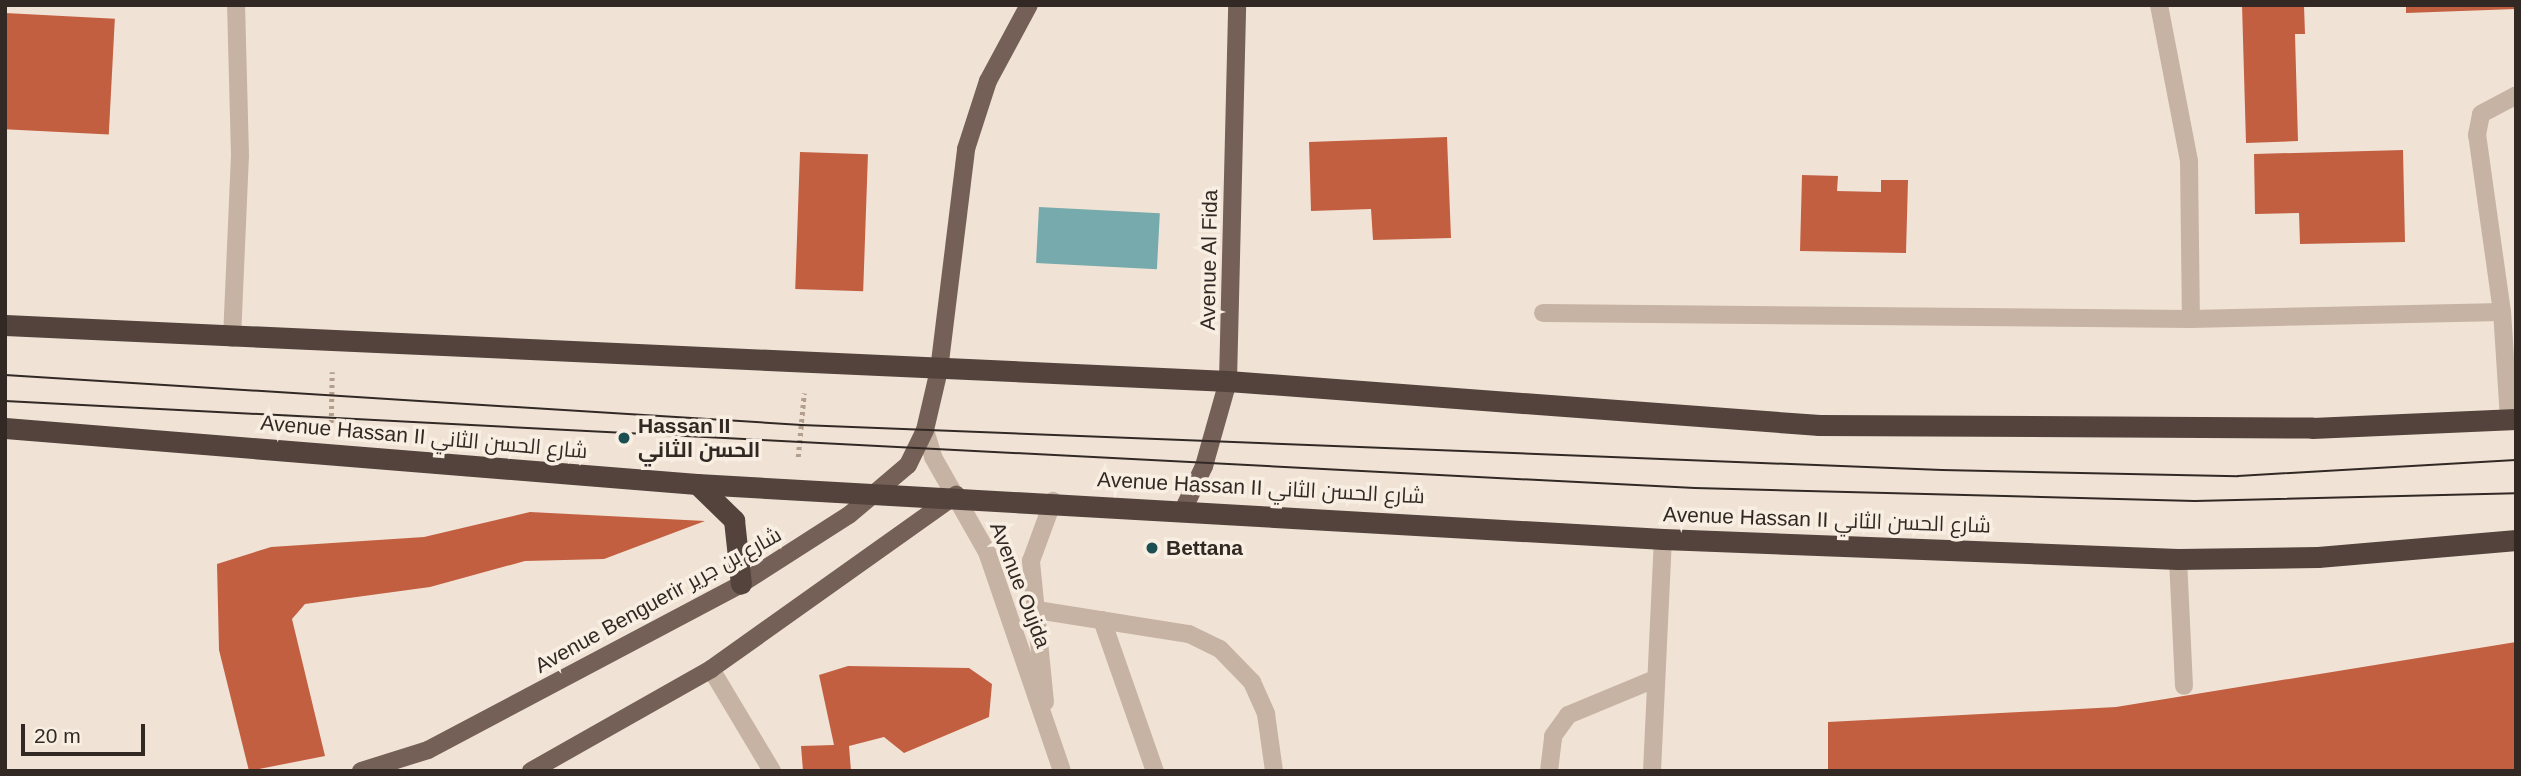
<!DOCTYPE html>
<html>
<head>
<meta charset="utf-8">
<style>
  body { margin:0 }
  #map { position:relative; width:2521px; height:776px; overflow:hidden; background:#f0e3d6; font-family:Helvetica,Cairo,sans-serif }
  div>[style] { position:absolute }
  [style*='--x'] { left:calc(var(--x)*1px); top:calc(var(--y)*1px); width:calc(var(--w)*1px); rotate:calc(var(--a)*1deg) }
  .water>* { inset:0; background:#76aaac; transform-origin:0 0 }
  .building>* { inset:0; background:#c35f41; transform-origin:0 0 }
  .path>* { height:4.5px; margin-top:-2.25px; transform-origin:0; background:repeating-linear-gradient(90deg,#b39d8d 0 3.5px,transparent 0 7px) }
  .minor>* { height:18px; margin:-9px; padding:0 9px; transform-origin:9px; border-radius:9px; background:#c7b3a3 }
  .major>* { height:18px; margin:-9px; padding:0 9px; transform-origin:9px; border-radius:9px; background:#746056 }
  .highway>* { height:21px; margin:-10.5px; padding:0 10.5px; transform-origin:10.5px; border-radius:10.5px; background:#53433c }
  .tram>* { height:2px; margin:-1px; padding:0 1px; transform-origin:1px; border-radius:1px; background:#322925 }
  .dots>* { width:19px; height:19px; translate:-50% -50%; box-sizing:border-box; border:4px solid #f8eee2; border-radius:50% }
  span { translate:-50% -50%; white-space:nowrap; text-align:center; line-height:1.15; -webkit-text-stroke:7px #f8eee2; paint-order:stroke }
  .street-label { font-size:21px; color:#322925 }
  .poi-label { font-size:21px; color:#322925; font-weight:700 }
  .left { translate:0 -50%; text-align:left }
  .frame { position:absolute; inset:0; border:7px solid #322925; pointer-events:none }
  .scale { position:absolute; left:21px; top:724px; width:124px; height:32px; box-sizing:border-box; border:4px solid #322925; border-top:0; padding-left:9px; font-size:21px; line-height:24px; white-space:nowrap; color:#322925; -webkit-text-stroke:5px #f8eee2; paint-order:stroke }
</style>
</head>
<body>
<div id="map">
  <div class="water">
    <div style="left:1039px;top:207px;width:121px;height:56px;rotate:3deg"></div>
  </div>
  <div class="building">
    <div style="clip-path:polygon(2242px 5px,2304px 5px,2305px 34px,2295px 34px,2298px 141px,2246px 143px)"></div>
    <div style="clip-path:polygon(2406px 5px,2516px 5px,2516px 9px,2406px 13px)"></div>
    <div style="left:5px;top:13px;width:110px;height:116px;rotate:3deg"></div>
    <div style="clip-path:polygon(1447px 137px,1451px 238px,1373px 240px,1371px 209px,1311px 211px,1309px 142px)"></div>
    <div style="clip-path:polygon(2403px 150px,2405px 242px,2300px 244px,2299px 213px,2255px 214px,2254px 154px)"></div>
    <div style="left:800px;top:152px;width:68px;height:137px;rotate:2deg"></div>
    <div style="clip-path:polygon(1802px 175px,1838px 176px,1837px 191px,1881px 192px,1881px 180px,1908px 180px,1906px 253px,1800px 251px)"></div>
    <div style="clip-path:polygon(530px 512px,705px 521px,604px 559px,525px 561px,430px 587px,305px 604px,292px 619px,325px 756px,249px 771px,219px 650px,217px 564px,271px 547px,424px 537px)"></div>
    <div style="clip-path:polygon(2516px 642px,2516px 771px,1828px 771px,1828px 722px,2116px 707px)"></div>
    <div style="clip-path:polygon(848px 666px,969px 668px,992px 684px,989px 717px,904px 753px,884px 737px,849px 746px,851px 771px,803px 771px,801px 746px,834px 745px,819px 675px)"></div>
  </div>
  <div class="path">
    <div style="--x:331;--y:423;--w:51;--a:-88.9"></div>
    <div style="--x:798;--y:457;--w:64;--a:-84.6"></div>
  </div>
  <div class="minor">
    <div style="--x:2159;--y:5;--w:159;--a:79.1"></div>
    <div style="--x:2189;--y:161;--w:158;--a:89.3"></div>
    <div style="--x:1543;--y:313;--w:648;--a:0.53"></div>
    <div style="--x:2191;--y:319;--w:311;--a:-1.3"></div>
    <div style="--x:232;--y:338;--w:182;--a:-87.5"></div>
    <div style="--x:240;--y:156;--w:151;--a:-91.5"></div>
    <div style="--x:2509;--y:419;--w:107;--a:-93.7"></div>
    <div style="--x:2502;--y:312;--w:179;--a:-98"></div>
    <div style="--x:2477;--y:135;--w:21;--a:-79"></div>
    <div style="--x:2481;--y:114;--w:40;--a:-28"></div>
    <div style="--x:925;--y:430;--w:28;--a:73"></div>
    <div style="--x:933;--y:457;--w:109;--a:60.4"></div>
    <div style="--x:987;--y:552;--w:231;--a:71.1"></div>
    <div style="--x:2178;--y:559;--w:127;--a:87.3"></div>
    <div style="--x:1037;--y:610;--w:154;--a:9"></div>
    <div style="--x:1189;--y:634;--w:34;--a:26"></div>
    <div style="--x:1220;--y:649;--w:46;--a:45.9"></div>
    <div style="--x:1252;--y:682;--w:35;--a:66"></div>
    <div style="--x:1266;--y:714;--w:58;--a:82"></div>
    <div style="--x:1102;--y:620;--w:160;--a:70.7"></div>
    <div style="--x:711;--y:669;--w:119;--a:59.1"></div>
    <div style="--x:1045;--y:702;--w:142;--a:-95.7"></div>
    <div style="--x:1031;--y:561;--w:64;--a:-69.9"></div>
    <div style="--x:1549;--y:771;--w:35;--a:-83"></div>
    <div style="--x:1553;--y:736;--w:26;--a:-54"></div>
    <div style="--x:1568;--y:715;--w:94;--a:-22.5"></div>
    <div style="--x:1652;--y:771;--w:232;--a:-87.3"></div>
  </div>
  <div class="major">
    <div style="--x:1184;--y:508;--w:47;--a:-64.5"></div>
    <div style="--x:1204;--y:466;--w:88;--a:-74.2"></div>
    <div style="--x:1228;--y:381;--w:376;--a:-88.6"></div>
    <div style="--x:361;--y:771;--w:70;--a:-17.4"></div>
    <div style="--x:428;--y:750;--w:354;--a:-27.9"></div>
    <div style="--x:741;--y:584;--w:128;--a:-32.6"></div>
    <div style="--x:849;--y:515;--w:77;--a:-40.3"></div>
    <div style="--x:908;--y:465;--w:39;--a:-64"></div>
    <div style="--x:925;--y:430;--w:62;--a:-76.9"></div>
    <div style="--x:939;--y:370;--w:223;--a:-83"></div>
    <div style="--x:966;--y:149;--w:71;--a:-72.1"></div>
    <div style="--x:988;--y:81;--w:86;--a:-61.7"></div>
    <div style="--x:531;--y:771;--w:207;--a:-29.5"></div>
    <div style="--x:711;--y:669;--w:301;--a:-35.4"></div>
  </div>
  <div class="highway">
    <div style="--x:5;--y:325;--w:1224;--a:2.62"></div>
    <div style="--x:1228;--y:381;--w:593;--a:4.26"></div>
    <div style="--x:1819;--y:425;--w:493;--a:0.3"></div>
    <div style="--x:2312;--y:428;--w:204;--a:-2.5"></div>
    <div style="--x:5;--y:428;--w:694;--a:4.63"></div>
    <div style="--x:697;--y:484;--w:968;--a:3.26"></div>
    <div style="--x:1663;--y:539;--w:515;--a:2.22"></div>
    <div style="--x:2178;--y:559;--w:140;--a:-0.8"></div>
    <div style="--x:2318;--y:557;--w:199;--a:-4.9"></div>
    <div style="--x:697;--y:484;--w:52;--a:44.2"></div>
    <div style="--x:734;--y:520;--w:64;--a:83.8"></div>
  </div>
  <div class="tram">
    <div style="--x:5;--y:375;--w:798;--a:3.59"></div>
    <div style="--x:801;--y:425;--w:1142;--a:2.26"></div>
    <div style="--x:1942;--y:470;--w:296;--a:1.2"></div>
    <div style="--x:2238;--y:476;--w:278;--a:-3.3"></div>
    <div style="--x:5;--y:401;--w:1692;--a:2.95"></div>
    <div style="--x:1695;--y:488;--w:500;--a:1.49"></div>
    <div style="--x:2195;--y:501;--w:321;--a:-1.4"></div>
  </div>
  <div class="dots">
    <div style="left:624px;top:438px;background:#1c4f52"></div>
    <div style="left:1152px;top:548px;background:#1c4f52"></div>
  </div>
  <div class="street-label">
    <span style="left:1209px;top:260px;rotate:-89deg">Avenue Al Fida</span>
    <span style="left:424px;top:437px;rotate:5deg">Avenue Hassan II شارع الحسن الثاني</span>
    <span style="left:1261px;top:488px;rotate:3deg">Avenue Hassan II شارع الحسن الثاني</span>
    <span style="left:1827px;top:520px;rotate:2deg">Avenue Hassan II شارع الحسن الثاني</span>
    <span style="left:1020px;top:585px;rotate:69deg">Avenue Oujda</span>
    <span style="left:658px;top:600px;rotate:-29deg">Avenue Benguerir شارع بن جرير</span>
  </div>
  <div class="poi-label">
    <span class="left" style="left:638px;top:438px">Hassan II<br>الحسن الثاني</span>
    <span class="left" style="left:1166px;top:548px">Bettana</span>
  </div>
  <div class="frame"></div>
  <div class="scale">20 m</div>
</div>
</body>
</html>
